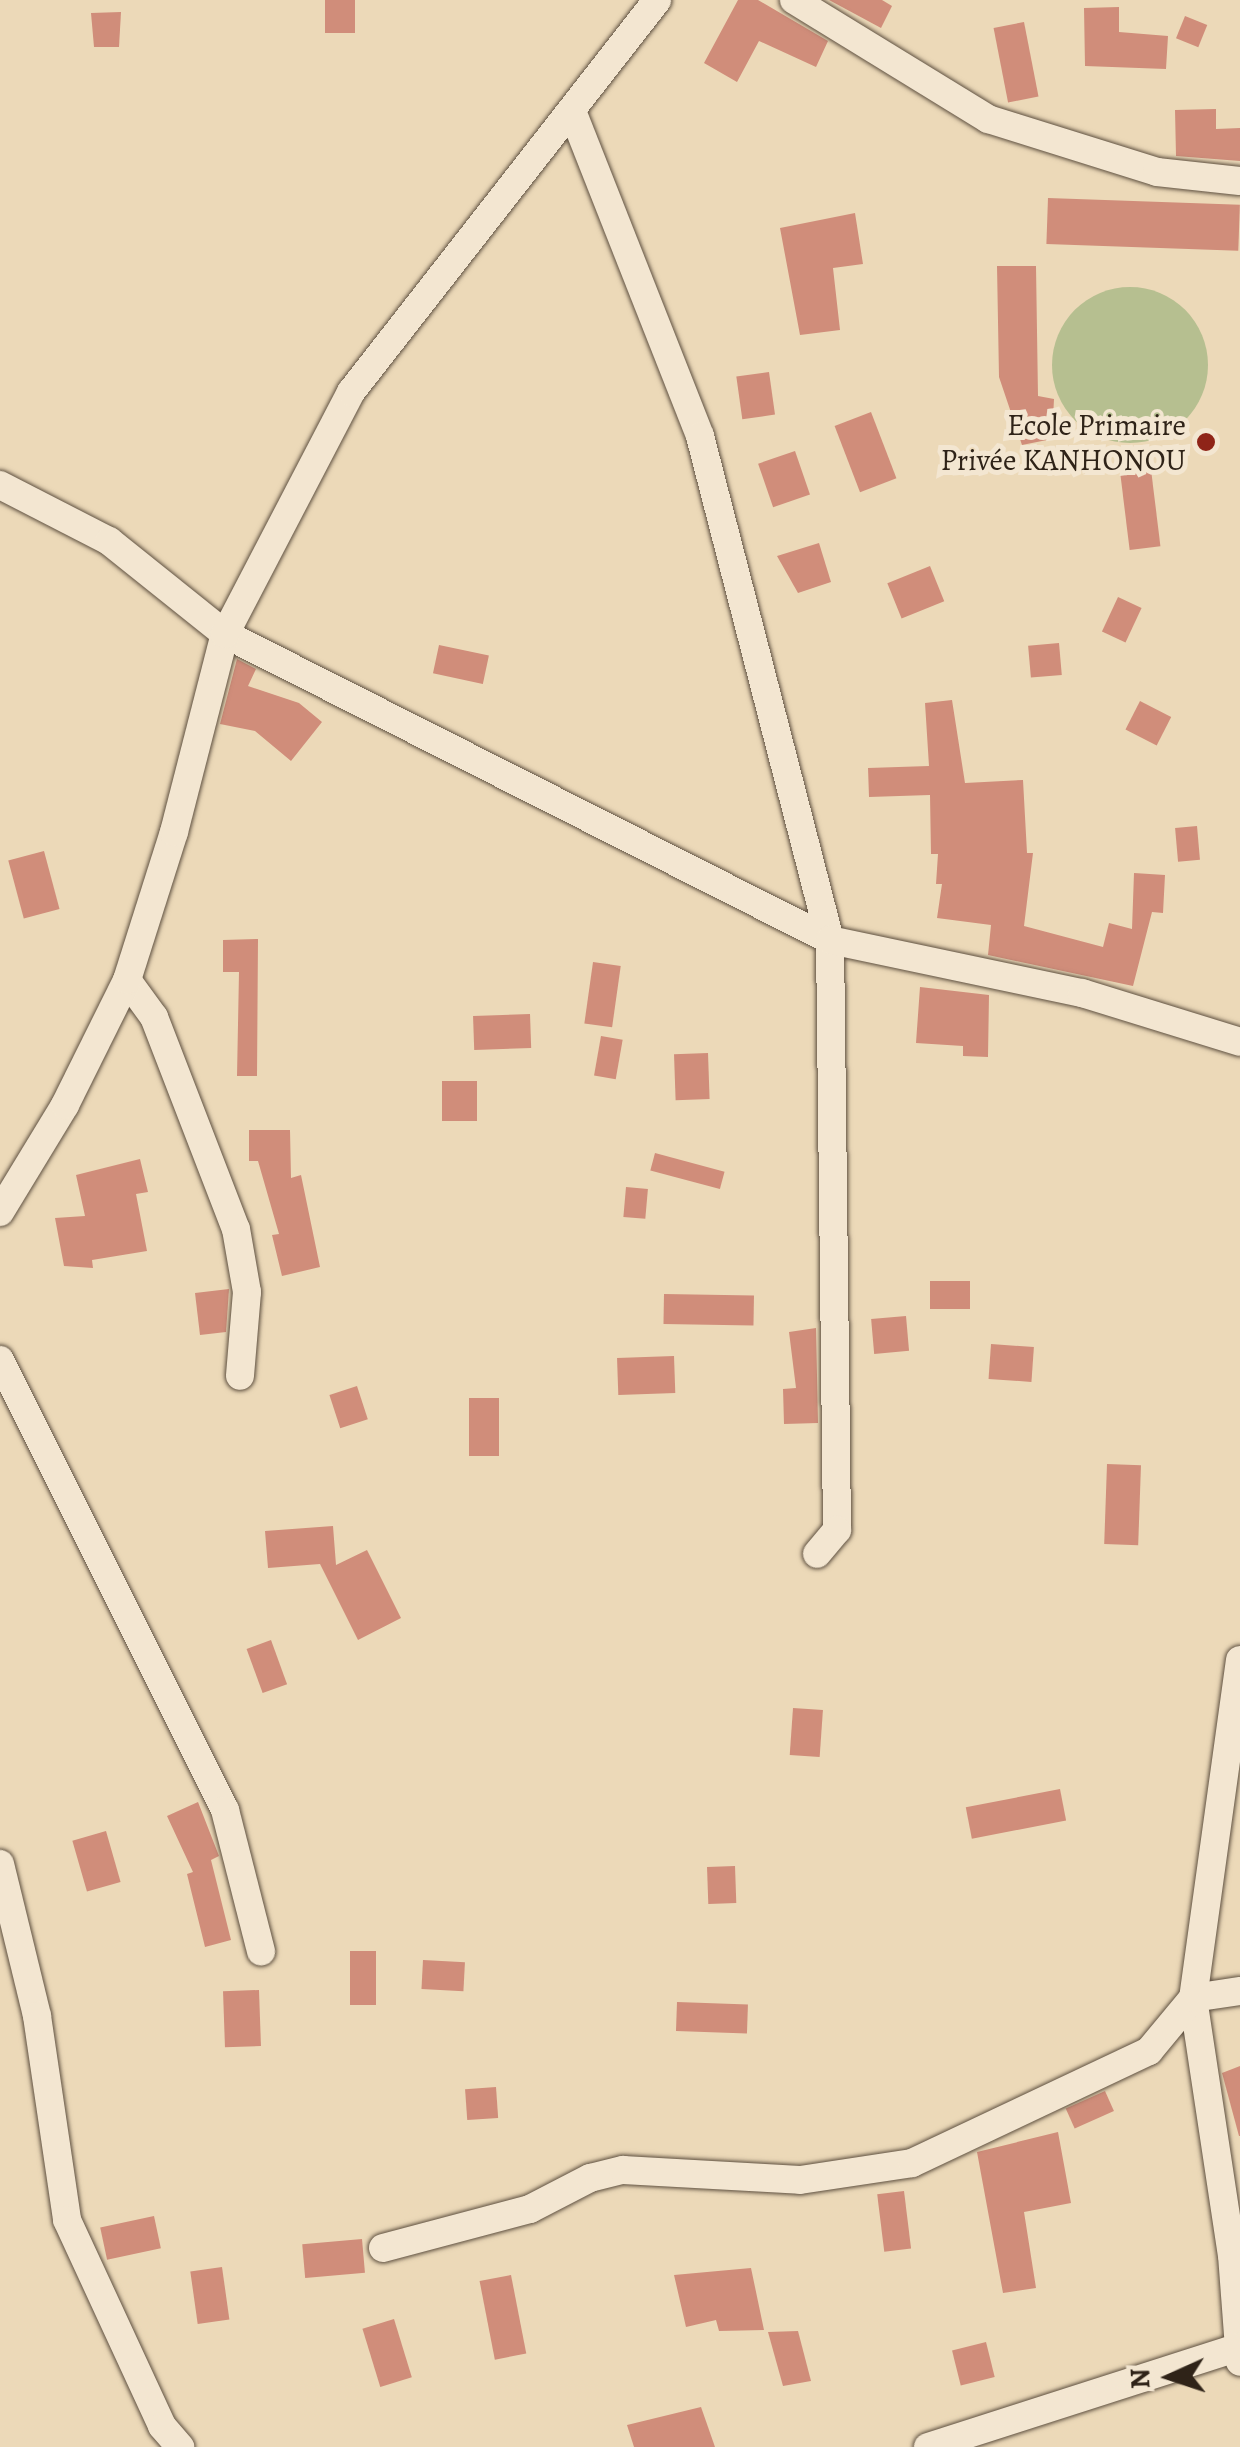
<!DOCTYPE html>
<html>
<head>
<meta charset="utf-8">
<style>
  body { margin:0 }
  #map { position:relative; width:1240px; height:2447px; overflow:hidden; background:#ecd9b8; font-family:Alegreya,serif }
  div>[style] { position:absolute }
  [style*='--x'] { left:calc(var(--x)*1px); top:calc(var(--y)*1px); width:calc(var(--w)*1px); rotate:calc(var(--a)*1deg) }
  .green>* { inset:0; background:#b6bf90 }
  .round { border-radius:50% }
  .building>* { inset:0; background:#d08d7a; transform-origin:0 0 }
  .roads { filter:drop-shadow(0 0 2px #5e5040) drop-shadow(0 0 2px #5e5040) }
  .minor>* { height:28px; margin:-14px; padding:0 14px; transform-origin:14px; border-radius:14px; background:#f3e6d1 }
  .dots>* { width:28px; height:28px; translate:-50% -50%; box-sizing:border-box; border:5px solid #f3e6d1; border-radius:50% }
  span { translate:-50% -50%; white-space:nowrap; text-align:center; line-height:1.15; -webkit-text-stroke:10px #f3e6d1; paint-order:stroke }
  .poi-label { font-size:30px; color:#2f2318 }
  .right { translate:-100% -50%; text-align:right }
  .north { position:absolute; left:1120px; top:2327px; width:100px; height:100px; -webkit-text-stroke:8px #f3e6d1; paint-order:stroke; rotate:267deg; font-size:28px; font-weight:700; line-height:40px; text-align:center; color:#2f2318 }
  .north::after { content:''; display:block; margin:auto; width:35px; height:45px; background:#2f2318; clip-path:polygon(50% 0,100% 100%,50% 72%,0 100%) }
</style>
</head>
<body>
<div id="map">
  <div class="green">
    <div class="round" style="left:1052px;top:287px;width:156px;height:156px"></div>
  </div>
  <div class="building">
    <div style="left:325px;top:0;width:30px;height:33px"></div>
    <div style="clip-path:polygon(738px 0,758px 0,828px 41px,816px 67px,759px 41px,737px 82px,704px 63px)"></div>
    <div style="clip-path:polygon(829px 0,882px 0,892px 6px,881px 28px)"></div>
    <div style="clip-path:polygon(1119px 7px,1119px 32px,1168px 36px,1166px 69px,1085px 66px,1084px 8px)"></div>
    <div style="clip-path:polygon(121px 12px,119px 47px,94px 47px,91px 13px)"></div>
    <div style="left:1185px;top:16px;width:24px;height:24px;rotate:22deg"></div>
    <div style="left:1024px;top:22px;width:76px;height:31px;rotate:79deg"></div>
    <div style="clip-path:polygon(1216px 109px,1216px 129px,1240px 128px,1240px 161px,1176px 156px,1175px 110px)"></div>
    <div style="left:1048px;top:198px;width:192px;height:46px;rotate:2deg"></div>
    <div style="clip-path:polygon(855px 213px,863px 264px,833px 268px,840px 330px,800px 335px,780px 228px)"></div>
    <div style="clip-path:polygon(997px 266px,1036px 266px,1038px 396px,1054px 399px,1052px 439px,1022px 445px,999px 377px)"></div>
    <div style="left:769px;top:372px;width:43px;height:33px;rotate:82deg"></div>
    <div style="left:871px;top:412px;width:71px;height:39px;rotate:69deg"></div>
    <div style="left:1148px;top:445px;width:102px;height:31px;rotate:83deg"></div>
    <div style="left:795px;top:451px;width:46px;height:39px;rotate:71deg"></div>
    <div style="clip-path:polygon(819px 543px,831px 582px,798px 593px,777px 556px)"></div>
    <div style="left:930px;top:566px;width:38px;height:46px;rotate:68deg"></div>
    <div style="left:1118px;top:597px;width:26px;height:38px;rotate:25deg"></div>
    <div style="left:1059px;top:643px;width:32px;height:31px;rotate:85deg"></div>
    <div style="left:439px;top:645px;width:51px;height:29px;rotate:12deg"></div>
    <div style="clip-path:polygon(237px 659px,256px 669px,248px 686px,299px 703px,322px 722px,291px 761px,255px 731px,220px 724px)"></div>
    <div style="clip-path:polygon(952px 700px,965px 783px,1023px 780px,1027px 853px,1033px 853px,1024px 926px,1103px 947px,1109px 923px,1132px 929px,1134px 873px,1165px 875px,1163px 913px,1152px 912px,1133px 986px,988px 955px,991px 925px,937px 918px,942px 884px,936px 884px,938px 854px,931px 854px,930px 795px,869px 797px,868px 768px,929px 766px,925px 703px)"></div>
    <div style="left:1140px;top:701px;width:35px;height:32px;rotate:27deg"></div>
    <div style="left:1197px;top:826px;width:34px;height:22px;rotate:85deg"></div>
    <div style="left:44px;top:851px;width:60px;height:37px;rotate:75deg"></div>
    <div style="clip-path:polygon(258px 939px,257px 1076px,237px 1076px,239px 972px,223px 972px,223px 940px)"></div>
    <div style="left:593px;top:962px;width:28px;height:62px;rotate:8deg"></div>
    <div style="clip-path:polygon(920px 987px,989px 995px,988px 1057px,963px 1056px,963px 1046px,916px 1043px)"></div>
    <div style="left:530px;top:1014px;width:34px;height:57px;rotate:88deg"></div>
    <div style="left:601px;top:1036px;width:22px;height:40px;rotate:10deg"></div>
    <div style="left:708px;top:1053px;width:46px;height:34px;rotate:88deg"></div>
    <div style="left:442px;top:1081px;width:35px;height:40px"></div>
    <div style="clip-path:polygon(249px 1130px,290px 1130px,291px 1178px,301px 1175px,320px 1267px,282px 1276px,272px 1235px,279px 1234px,258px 1161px,249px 1161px)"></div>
    <div style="left:655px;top:1153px;width:72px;height:18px;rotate:15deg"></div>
    <div style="clip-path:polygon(140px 1159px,148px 1192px,136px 1194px,147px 1251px,92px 1260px,93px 1268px,64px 1266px,55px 1218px,85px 1216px,76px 1175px)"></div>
    <div style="left:626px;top:1187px;width:22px;height:30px;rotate:5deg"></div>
    <div style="left:930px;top:1281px;width:40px;height:28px"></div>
    <div style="clip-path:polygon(229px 1289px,226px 1332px,200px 1335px,195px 1293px)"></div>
    <div style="left:664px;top:1294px;width:90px;height:30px;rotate:1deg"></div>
    <div style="left:906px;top:1316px;width:35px;height:35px;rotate:85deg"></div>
    <div style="clip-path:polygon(816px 1328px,818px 1423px,784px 1424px,783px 1389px,796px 1388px,789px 1332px)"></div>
    <div style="left:991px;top:1344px;width:43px;height:35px;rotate:4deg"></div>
    <div style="left:674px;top:1356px;width:37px;height:57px;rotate:88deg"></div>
    <div style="left:357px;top:1386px;width:35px;height:29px;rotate:72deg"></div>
    <div style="left:469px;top:1398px;width:30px;height:58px"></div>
    <div style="left:1107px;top:1464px;width:34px;height:80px;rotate:2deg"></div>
    <div style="clip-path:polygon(333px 1526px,336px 1565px,367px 1550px,401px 1618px,358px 1640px,320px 1564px,268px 1568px,265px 1531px)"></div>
    <div style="left:271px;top:1640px;width:47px;height:26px;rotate:70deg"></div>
    <div style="left:793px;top:1708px;width:30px;height:47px;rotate:4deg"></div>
    <div style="left:1060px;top:1789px;width:32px;height:96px;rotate:79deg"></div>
    <div style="clip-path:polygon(198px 1802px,219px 1856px,211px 1860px,231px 1940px,205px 1947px,187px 1874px,193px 1872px,167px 1816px)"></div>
    <div style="left:106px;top:1831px;width:53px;height:35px;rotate:74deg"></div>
    <div style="left:735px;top:1866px;width:37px;height:28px;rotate:88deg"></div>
    <div style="left:350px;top:1951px;width:26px;height:54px"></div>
    <div style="left:423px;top:1960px;width:42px;height:29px;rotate:3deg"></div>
    <div style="left:259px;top:1990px;width:56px;height:36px;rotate:88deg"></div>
    <div style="left:677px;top:2002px;width:71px;height:29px;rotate:2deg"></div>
    <div style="clip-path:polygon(1240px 2066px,1240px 2136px,1239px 2136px,1222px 2073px)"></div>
    <div style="left:496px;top:2087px;width:31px;height:31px;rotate:86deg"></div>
    <div style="left:1105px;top:2091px;width:22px;height:43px;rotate:66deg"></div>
    <div style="clip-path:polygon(1058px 2132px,1071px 2203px,1024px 2212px,1036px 2288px,1003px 2293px,977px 2152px)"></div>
    <div style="left:904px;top:2191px;width:58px;height:27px;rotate:83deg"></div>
    <div style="left:154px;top:2216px;width:33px;height:55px;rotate:78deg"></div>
    <div style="left:362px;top:2239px;width:34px;height:60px;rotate:85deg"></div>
    <div style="left:222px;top:2267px;width:53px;height:32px;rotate:82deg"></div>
    <div style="clip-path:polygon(751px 2268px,764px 2330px,719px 2331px,716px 2320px,686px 2327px,674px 2275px)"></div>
    <div style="left:511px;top:2275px;width:80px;height:32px;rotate:79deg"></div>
    <div style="left:394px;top:2319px;width:61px;height:33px;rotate:73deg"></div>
    <div style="clip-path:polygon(798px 2331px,811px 2381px,783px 2386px,768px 2332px)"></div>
    <div style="left:986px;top:2342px;width:36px;height:35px;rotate:76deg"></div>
    <div style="clip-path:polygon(701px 2407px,715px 2447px,634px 2447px,627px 2425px)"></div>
  </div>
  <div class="roads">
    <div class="minor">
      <div style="--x:794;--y:0;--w:228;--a:31.5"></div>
      <div style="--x:988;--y:119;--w:177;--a:17.4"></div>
      <div style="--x:1157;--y:172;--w:83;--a:6.2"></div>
      <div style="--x:572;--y:111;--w:349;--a:68.5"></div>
      <div style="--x:700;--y:436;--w:520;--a:75.54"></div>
      <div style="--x:830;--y:940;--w:590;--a:89.32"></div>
      <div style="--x:837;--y:1530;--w:31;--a:130"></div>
      <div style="--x:0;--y:485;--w:123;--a:27.2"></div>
      <div style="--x:109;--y:541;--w:149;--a:38.7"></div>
      <div style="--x:225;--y:634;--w:678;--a:26.83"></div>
      <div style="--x:830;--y:940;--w:258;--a:11.9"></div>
      <div style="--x:1082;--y:993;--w:165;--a:17.2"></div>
      <div style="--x:127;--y:980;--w:46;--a:53.9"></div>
      <div style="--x:154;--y:1017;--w:227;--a:68.9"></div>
      <div style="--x:236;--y:1229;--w:64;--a:80.1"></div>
      <div style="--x:247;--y:1292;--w:84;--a:94.8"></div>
      <div style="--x:0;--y:1212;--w:125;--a:-58.7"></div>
      <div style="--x:65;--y:1105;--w:140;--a:-63.6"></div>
      <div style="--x:127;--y:980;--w:155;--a:-72.4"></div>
      <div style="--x:174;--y:832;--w:204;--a:-75.6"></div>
      <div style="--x:225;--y:634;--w:273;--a:-62.5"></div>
      <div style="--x:351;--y:392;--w:497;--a:-52"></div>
      <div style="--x:0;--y:1360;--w:503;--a:63.43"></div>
      <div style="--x:225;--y:1810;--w:146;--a:75.7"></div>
      <div style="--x:1240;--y:1660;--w:341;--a:97.9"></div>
      <div style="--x:1193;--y:1998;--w:260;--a:81.4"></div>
      <div style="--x:1232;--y:2255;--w:107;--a:85.7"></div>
      <div style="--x:0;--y:1864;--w:156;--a:76.3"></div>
      <div style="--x:37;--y:2016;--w:206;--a:81.6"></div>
      <div style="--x:67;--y:2220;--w:227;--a:65.2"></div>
      <div style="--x:162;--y:2426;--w:28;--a:49"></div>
      <div style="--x:383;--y:2248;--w:152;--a:-14.9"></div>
      <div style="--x:530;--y:2209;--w:68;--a:-27.3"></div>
      <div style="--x:590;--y:2178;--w:34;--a:-14"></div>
      <div style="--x:623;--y:2170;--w:177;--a:3.2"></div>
      <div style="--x:800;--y:2180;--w:113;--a:-8.6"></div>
      <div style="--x:912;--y:2163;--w:262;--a:-25.3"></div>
      <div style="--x:1149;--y:2051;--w:69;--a:-50.3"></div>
      <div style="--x:1193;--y:1998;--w:48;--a:-8.5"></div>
      <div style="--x:928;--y:2447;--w:327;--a:-17.8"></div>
    </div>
  </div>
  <div class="dots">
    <div style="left:1206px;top:442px;background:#8f2418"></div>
  </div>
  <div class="poi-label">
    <span class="right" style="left:1186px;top:442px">Ecole Primaire<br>Privée KANHONOU</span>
  </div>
  <div class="north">N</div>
</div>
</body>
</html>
